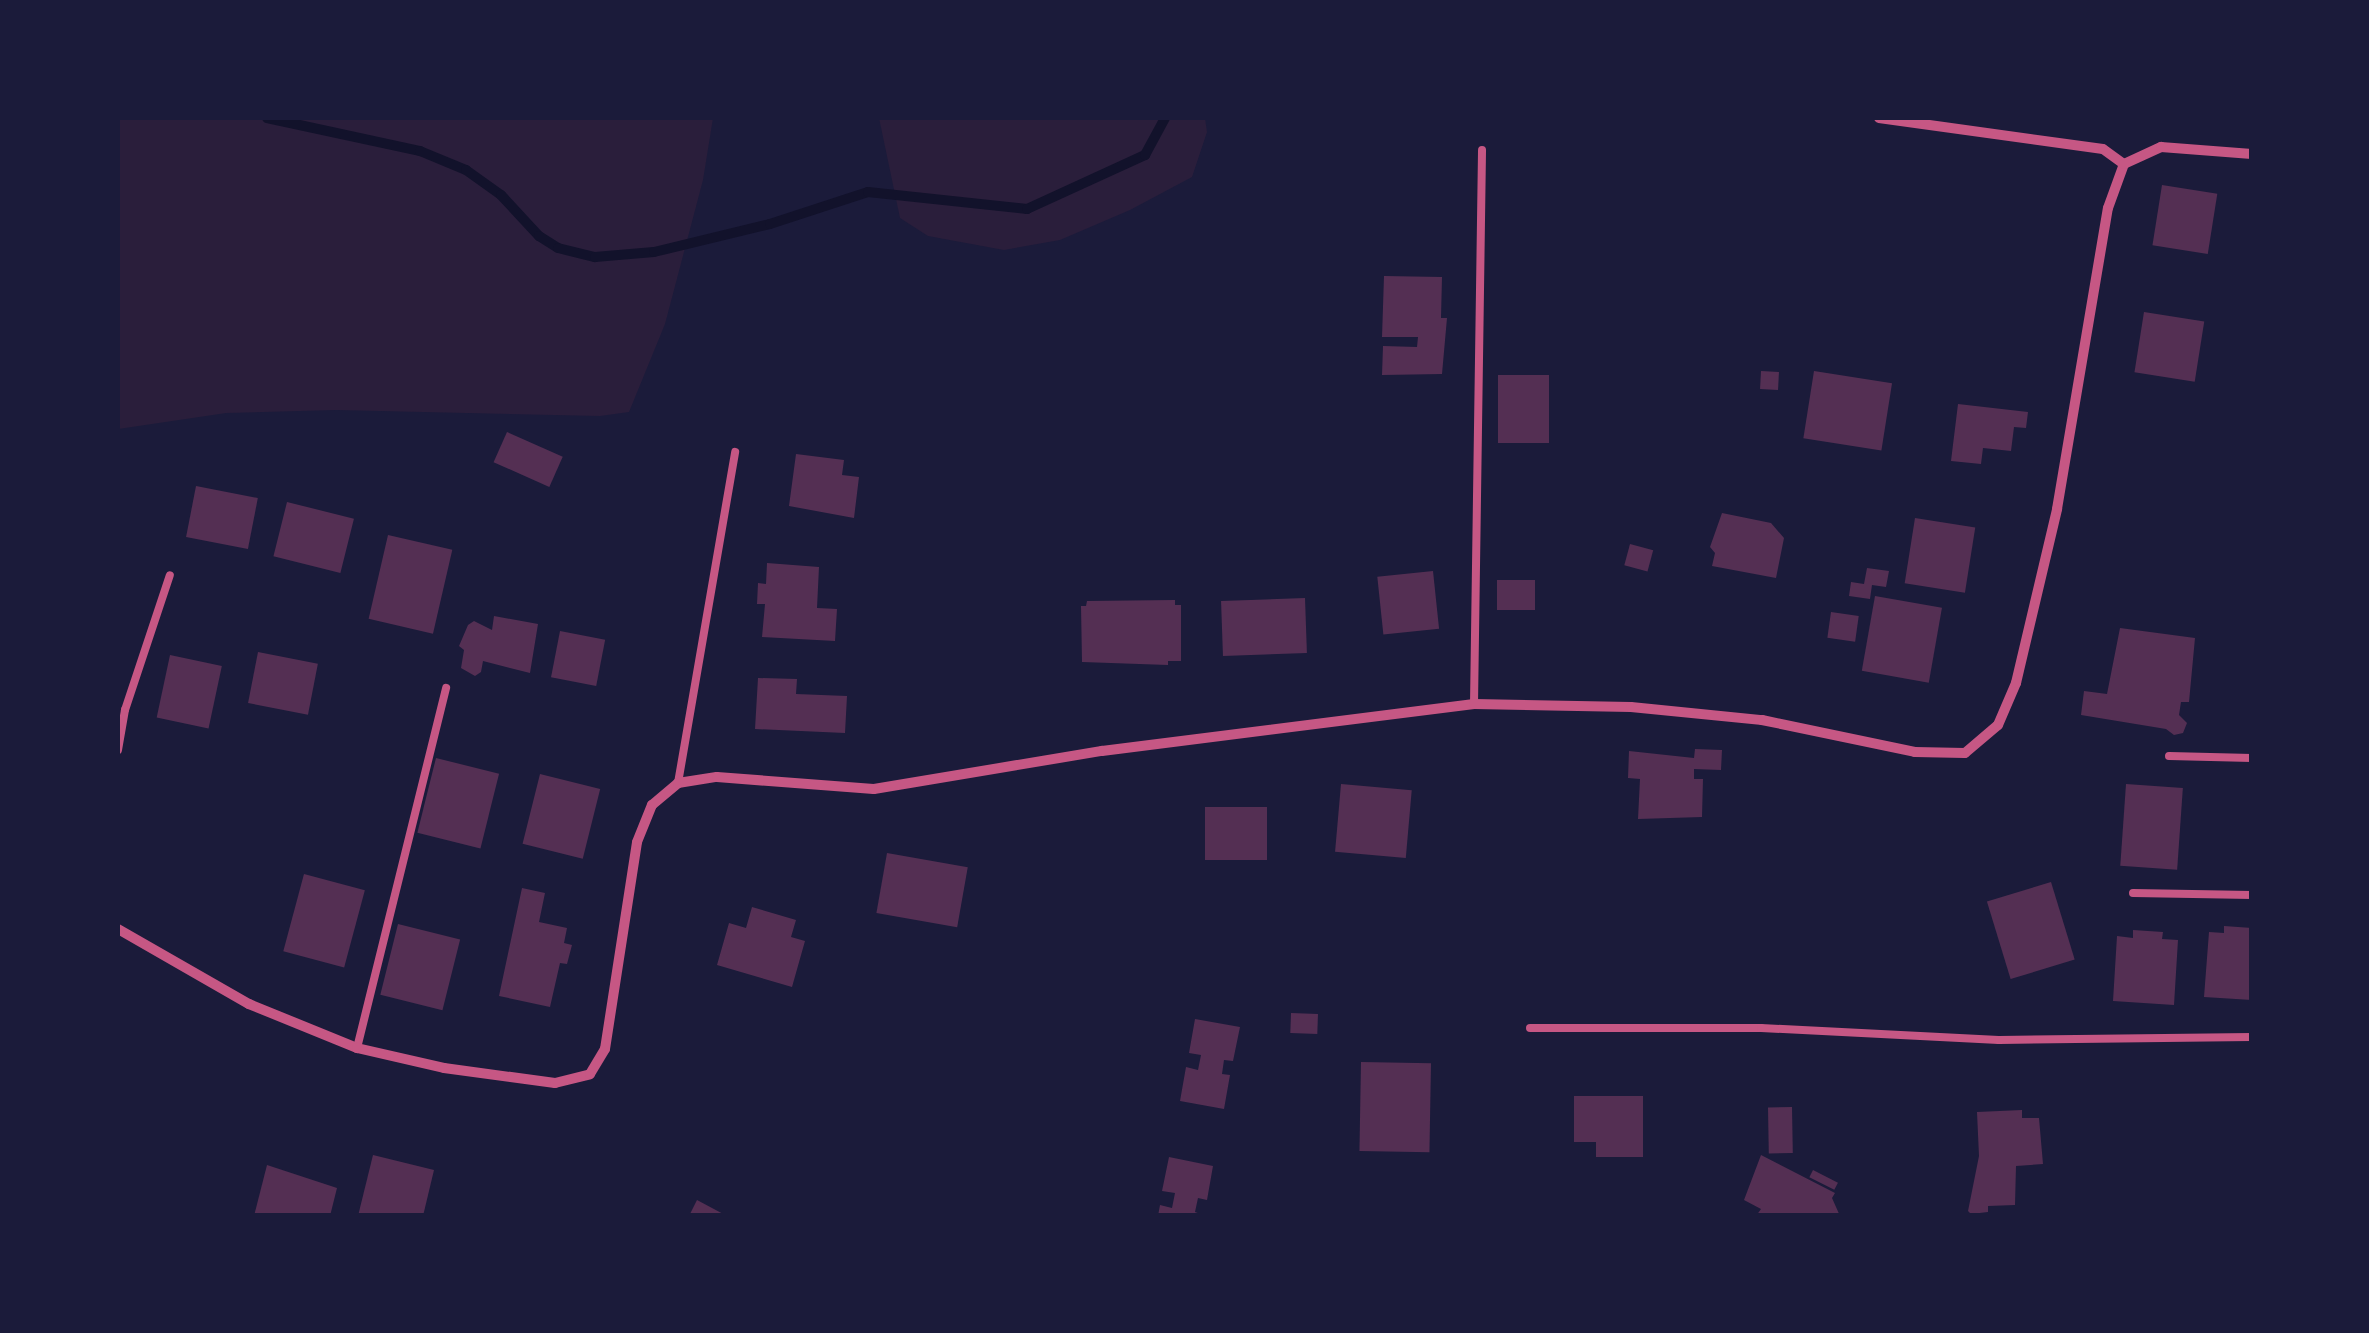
<!DOCTYPE html>
<html>
<head>
<meta charset="utf-8">
<style>
  body { margin:0 }
  #map { position:relative; width:2369px; height:1333px; overflow:hidden; background:#1b1b3a; font-family:"Varela Round",sans-serif }
  div>[style] { position:absolute }
  [style*='--x'] { left:calc(var(--x)*1px); top:calc(var(--y)*1px); width:calc(var(--w)*1px); rotate:calc(var(--a)*1deg) }
  .green>* { inset:0; background:#2a1e3b }
  .stream>* { height:10px; margin:-5px; padding:0 5px; transform-origin:5px; border-radius:5px; background:#12122b }
  .building>* { inset:0; background:#542f53; transform-origin:0 0 }
  .service>* { height:8px; margin:-4px; padding:0 4px; transform-origin:4px; border-radius:4px; background:#c65784 }
  .minor>* { height:10px; margin:-5px; padding:0 5px; transform-origin:5px; border-radius:5px; background:#c65784 }
  span { translate:-50% -50%; white-space:nowrap; text-align:center; line-height:1.15; -webkit-text-stroke:10px #1b1b3a; paint-order:stroke }
  .frame { position:absolute; inset:0; border:120px solid #1b1b3a; pointer-events:none }
</style>
</head>
<body>
<div id="map">
  <div class="green">
    <div style="clip-path:polygon(118px 118px,713px 118px,703px 180px,665px 324px,629px 412px,600px 416px,336px 410px,226px 413px,118px 429px)"></div>
    <div style="clip-path:polygon(879px 118px,1205px 118px,1207px 132px,1192px 177px,1130px 210px,1060px 240px,1004px 250px,928px 236px,900px 218px)"></div>
  </div>
  <div class="stream">
    <div style="--x:267;--y:118;--w:157;--a:12.2"></div>
    <div style="--x:420;--y:151;--w:50;--a:22.4"></div>
    <div style="--x:466;--y:170;--w:43;--a:35.5"></div>
    <div style="--x:501;--y:195;--w:56;--a:47.2"></div>
    <div style="--x:539;--y:236;--w:22;--a:32"></div>
    <div style="--x:558;--y:248;--w:38;--a:14"></div>
    <div style="--x:595;--y:257;--w:59;--a:-4.8"></div>
    <div style="--x:654;--y:252;--w:119;--a:-13.6"></div>
    <div style="--x:770;--y:224;--w:103;--a:-18.1"></div>
    <div style="--x:868;--y:192;--w:160;--a:6.1"></div>
    <div style="--x:1027;--y:209;--w:130;--a:-24.6"></div>
    <div style="--x:1145;--y:155;--w:42;--a:-61.6"></div>
  </div>
  <div class="building">
    <div style="left:2162px;top:185px;width:56px;height:61px;rotate:9deg"></div>
    <div style="clip-path:polygon(1384px 276px,1442px 277px,1441px 318px,1447px 318px,1442px 374px,1382px 375px,1383px 346px,1417px 347px,1418px 337px,1382px 337px)"></div>
    <div style="left:2144px;top:312px;width:61px;height:61px;rotate:9deg"></div>
    <div style="left:1761px;top:371px;width:18px;height:18px;rotate:3deg"></div>
    <div style="left:1814px;top:371px;width:79px;height:68px;rotate:9deg"></div>
    <div style="left:1549px;top:375px;width:68px;height:51px;rotate:90deg"></div>
    <div style="clip-path:polygon(1958px 404px,2028px 412px,2026px 428px,2014px 427px,2011px 451px,1983px 448px,1981px 464px,1951px 461px)"></div>
    <div style="left:507px;top:432px;width:61px;height:33px;rotate:24deg"></div>
    <div style="clip-path:polygon(796px 454px,844px 460px,842px 475px,859px 477px,854px 518px,789px 506px)"></div>
    <div style="left:196px;top:486px;width:63px;height:52px;rotate:11deg"></div>
    <div style="left:287px;top:502px;width:69px;height:56px;rotate:14deg"></div>
    <div style="clip-path:polygon(1722px 513px,1771px 523px,1784px 538px,1776px 578px,1712px 566px,1715px 553px,1710px 547px)"></div>
    <div style="left:1915px;top:518px;width:61px;height:66px;rotate:9deg"></div>
    <div style="left:388px;top:535px;width:66px;height:86px;rotate:13deg"></div>
    <div style="left:1630px;top:544px;width:24px;height:22px;rotate:15deg"></div>
    <div style="clip-path:polygon(767px 563px,819px 567px,817px 608px,837px 609px,835px 641px,762px 637px,765px 604px,757px 604px,758px 583px,766px 584px)"></div>
    <div style="clip-path:polygon(1867px 568px,1889px 571px,1886px 587px,1872px 585px,1870px 599px,1849px 596px,1851px 582px,1864px 584px)"></div>
    <div style="left:1433px;top:571px;width:58px;height:56px;rotate:84deg"></div>
    <div style="left:1497px;top:580px;width:38px;height:30px"></div>
    <div style="left:1875px;top:596px;width:68px;height:76px;rotate:10deg"></div>
    <div style="left:1305px;top:598px;width:55px;height:84px;rotate:88deg"></div>
    <div style="clip-path:polygon(1175px 600px,1175px 605px,1181px 605px,1181px 661px,1168px 661px,1168px 665px,1082px 662px,1081px 606px,1086px 606px,1087px 601px)"></div>
    <div style="left:1831px;top:612px;width:28px;height:26px;rotate:8deg"></div>
    <div style="clip-path:polygon(494px 616px,538px 624px,530px 673px,483px 661px,481px 672px,475px 676px,461px 668px,464px 650px,459px 646px,468px 625px,474px 621px,492px 630px)"></div>
    <div style="clip-path:polygon(2120px 628px,2195px 638px,2189px 702px,2181px 702px,2179px 715px,2187px 723px,2183px 733px,2174px 735px,2166px 729px,2081px 715px,2084px 691px,2107px 694px)"></div>
    <div style="left:560px;top:631px;width:46px;height:47px;rotate:11deg"></div>
    <div style="left:258px;top:652px;width:61px;height:52px;rotate:11deg"></div>
    <div style="left:170px;top:655px;width:53px;height:64px;rotate:12deg"></div>
    <div style="clip-path:polygon(758px 678px,797px 679px,796px 694px,847px 696px,845px 733px,755px 729px)"></div>
    <div style="clip-path:polygon(1695px 749px,1722px 750px,1721px 770px,1694px 769px,1694px 779px,1703px 779px,1702px 817px,1638px 819px,1640px 779px,1628px 778px,1629px 751px,1694px 758px)"></div>
    <div style="left:436px;top:758px;width:65px;height:77px;rotate:14deg"></div>
    <div style="left:540px;top:774px;width:62px;height:72px;rotate:14deg"></div>
    <div style="left:1341px;top:784px;width:71px;height:68px;rotate:5deg"></div>
    <div style="left:2126px;top:784px;width:57px;height:82px;rotate:4deg"></div>
    <div style="left:1267px;top:807px;width:53px;height:62px;rotate:90deg"></div>
    <div style="left:887px;top:853px;width:82px;height:61px;rotate:10deg"></div>
    <div style="left:304px;top:874px;width:63px;height:80px;rotate:15deg"></div>
    <div style="left:2051px;top:882px;width:81px;height:67px;rotate:73deg"></div>
    <div style="clip-path:polygon(522px 888px,545px 893px,539px 922px,567px 928px,564px 943px,572px 945px,567px 964px,560px 963px,550px 1007px,499px 996px)"></div>
    <div style="clip-path:polygon(752px 907px,796px 920px,791px 937px,805px 941px,792px 987px,717px 965px,729px 923px,746px 928px)"></div>
    <div style="left:398px;top:924px;width:64px;height:73px;rotate:14deg"></div>
    <div style="clip-path:polygon(2224px 926px,2252px 928px,2252px 1000px,2204px 997px,2209px 932px,2224px 933px)"></div>
    <div style="clip-path:polygon(2133px 930px,2163px 932px,2162px 939px,2178px 940px,2174px 1005px,2113px 1001px,2117px 936px,2133px 938px)"></div>
    <div style="left:1291px;top:1013px;width:27px;height:20px;rotate:2deg"></div>
    <div style="clip-path:polygon(1195px 1019px,1240px 1027px,1233px 1061px,1224px 1060px,1222px 1074px,1230px 1075px,1224px 1109px,1180px 1101px,1186px 1067px,1198px 1070px,1201px 1055px,1189px 1053px)"></div>
    <div style="left:1361px;top:1062px;width:70px;height:89px;rotate:1deg"></div>
    <div style="clip-path:polygon(1574px 1096px,1643px 1096px,1643px 1157px,1596px 1157px,1596px 1142px,1574px 1142px)"></div>
    <div style="left:1792px;top:1107px;width:46px;height:24px;rotate:89deg"></div>
    <div style="clip-path:polygon(2022px 1110px,2022px 1118px,2039px 1118px,2043px 1164px,2016px 1166px,2015px 1205px,1988px 1206px,1988px 1212px,1971px 1214px,1968px 1211px,1979px 1156px,1977px 1112px)"></div>
    <div style="clip-path:polygon(373px 1155px,434px 1170px,423px 1216px,358px 1216px)"></div>
    <div style="clip-path:polygon(1761px 1155px,1835px 1193px,1832px 1198px,1840px 1216px,1756px 1216px,1761px 1209px,1744px 1200px)"></div>
    <div style="clip-path:polygon(1169px 1157px,1213px 1166px,1207px 1200px,1198px 1198px,1195px 1212px,1206px 1216px,1158px 1216px,1160px 1205px,1172px 1208px,1175px 1193px,1162px 1191px)"></div>
    <div style="clip-path:polygon(267px 1165px,337px 1188px,330px 1216px,254px 1216px)"></div>
    <div style="left:1813px;top:1170px;width:28px;height:8px;rotate:27deg"></div>
    <div style="clip-path:polygon(697px 1200px,727px 1216px,689px 1216px)"></div>
  </div>
  <div class="service">
    <div style="--x:1474;--y:704;--w:554;--a:-89.17"></div>
    <div style="--x:118;--y:750;--w:41;--a:-80.1"></div>
    <div style="--x:125;--y:710;--w:142;--a:-71.6"></div>
    <div style="--x:2169;--y:756;--w:83;--a:1.4"></div>
    <div style="--x:678;--y:783;--w:336;--a:-80.2"></div>
    <div style="--x:2133;--y:893;--w:119;--a:1"></div>
    <div style="--x:1530;--y:1028;--w:231;--a:0"></div>
    <div style="--x:1761;--y:1028;--w:238;--a:2.9"></div>
    <div style="--x:1999;--y:1040;--w:253;--a:-0.7"></div>
    <div style="--x:357;--y:1048;--w:371;--a:-76.1"></div>
  </div>
  <div class="minor">
    <div style="--x:1879;--y:118;--w:226;--a:7.9"></div>
    <div style="--x:2103;--y:149;--w:26;--a:36"></div>
    <div style="--x:118;--y:929;--w:151;--a:29.8"></div>
    <div style="--x:249;--y:1004;--w:117;--a:22.2"></div>
    <div style="--x:357;--y:1048;--w:89;--a:12.9"></div>
    <div style="--x:444;--y:1068;--w:112;--a:7.7"></div>
    <div style="--x:555;--y:1083;--w:36;--a:-14"></div>
    <div style="--x:590;--y:1074;--w:29;--a:-59"></div>
    <div style="--x:605;--y:1049;--w:209;--a:-81.2"></div>
    <div style="--x:637;--y:842;--w:40;--a:-68"></div>
    <div style="--x:652;--y:805;--w:34;--a:-40"></div>
    <div style="--x:678;--y:783;--w:39;--a:-9"></div>
    <div style="--x:717;--y:777;--w:157;--a:4.4"></div>
    <div style="--x:874;--y:789;--w:231;--a:-9.5"></div>
    <div style="--x:1102;--y:751;--w:375;--a:-7.2"></div>
    <div style="--x:1474;--y:704;--w:157;--a:1.1"></div>
    <div style="--x:1631;--y:707;--w:132;--a:5.7"></div>
    <div style="--x:1762;--y:720;--w:156;--a:11.8"></div>
    <div style="--x:1915;--y:752;--w:50;--a:1.1"></div>
    <div style="--x:1965;--y:753;--w:43;--a:-40.3"></div>
    <div style="--x:1998;--y:725;--w:46;--a:-66.8"></div>
    <div style="--x:2016;--y:683;--w:179;--a:-76.7"></div>
    <div style="--x:2057;--y:509;--w:305;--a:-80.4"></div>
    <div style="--x:2108;--y:208;--w:47;--a:-70"></div>
    <div style="--x:2124;--y:164;--w:41;--a:-24.7"></div>
    <div style="--x:2161;--y:147;--w:91;--a:4.4"></div>
  </div>
  <div class="frame"></div>
</div>
</body>
</html>
